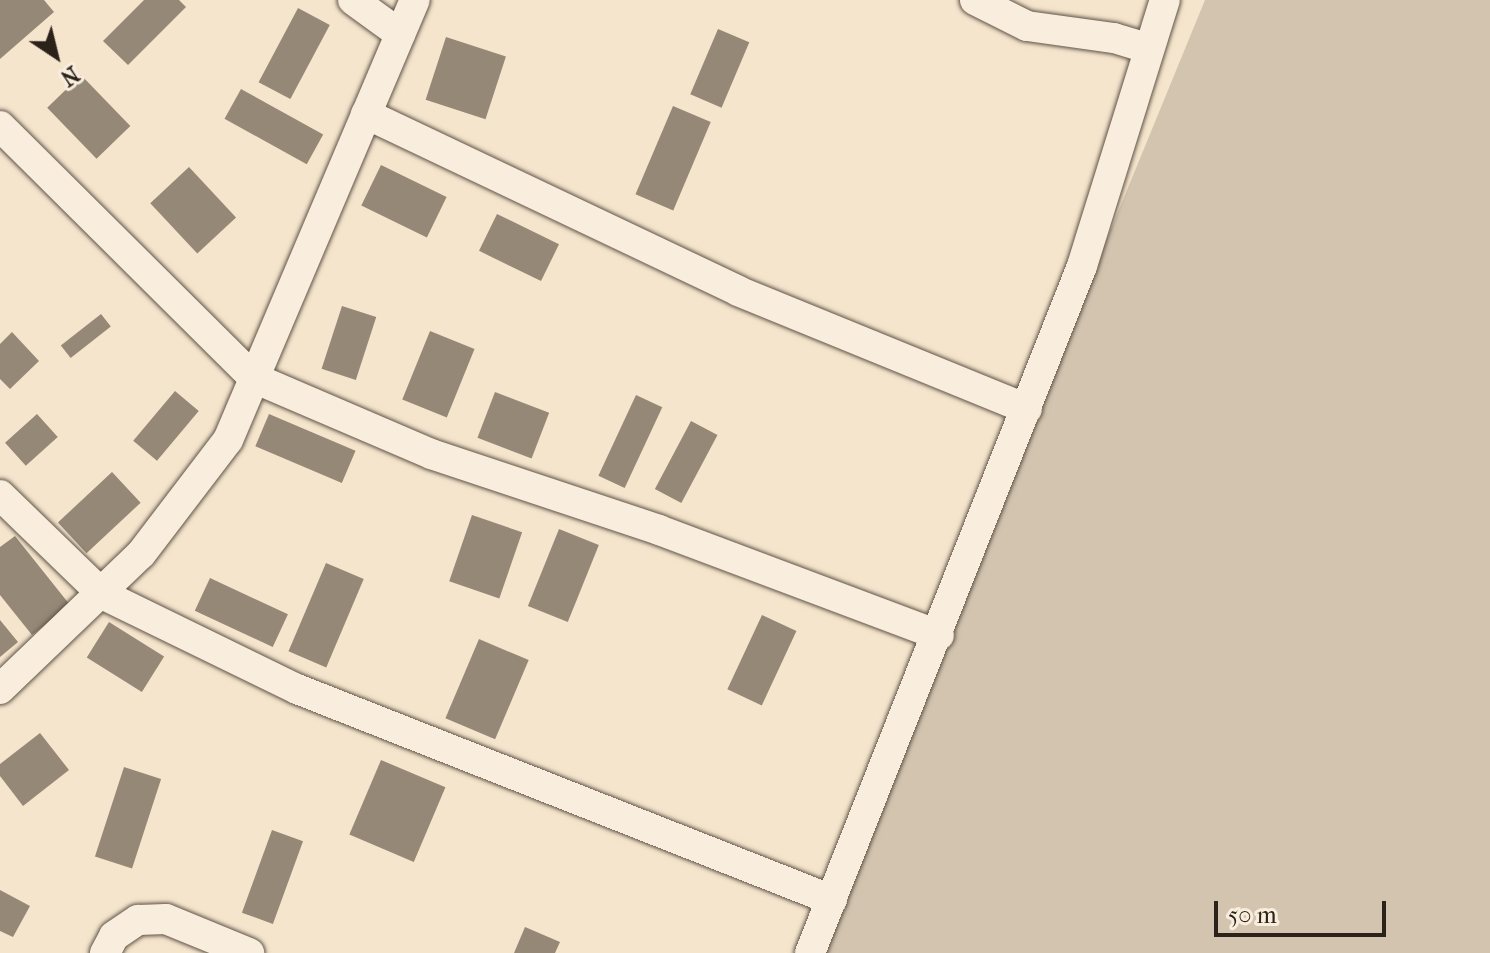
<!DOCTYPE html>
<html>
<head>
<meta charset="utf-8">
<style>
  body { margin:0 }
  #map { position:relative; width:1490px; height:953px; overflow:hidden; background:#f6e5cd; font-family:"IM FELL French Canon",serif }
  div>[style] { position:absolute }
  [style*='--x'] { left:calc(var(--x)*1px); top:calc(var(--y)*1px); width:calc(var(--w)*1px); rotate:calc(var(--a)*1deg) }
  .green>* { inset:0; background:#d3c4af }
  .building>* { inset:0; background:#958877; transform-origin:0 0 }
  .roads { filter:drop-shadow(0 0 2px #5e5447) drop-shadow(0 0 2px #5e5447) }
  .minor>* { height:30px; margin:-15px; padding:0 15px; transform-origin:15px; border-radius:15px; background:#f9eede }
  span { translate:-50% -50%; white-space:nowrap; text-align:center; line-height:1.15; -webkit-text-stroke:6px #f9eede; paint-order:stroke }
  .north { position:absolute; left:16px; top:16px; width:80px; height:80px; -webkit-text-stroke:6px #f9eede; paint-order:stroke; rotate:145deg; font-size:22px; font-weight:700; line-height:32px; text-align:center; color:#2b231a }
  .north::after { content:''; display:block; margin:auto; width:28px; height:36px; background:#2b231a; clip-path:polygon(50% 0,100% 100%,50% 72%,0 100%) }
  .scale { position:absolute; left:1214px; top:901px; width:172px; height:36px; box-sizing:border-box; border:4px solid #2b231a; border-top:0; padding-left:10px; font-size:24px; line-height:28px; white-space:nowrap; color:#2b231a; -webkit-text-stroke:6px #f9eede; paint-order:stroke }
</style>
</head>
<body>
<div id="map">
  <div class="green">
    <div style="clip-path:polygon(1205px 0,1490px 0,1490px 953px,814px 953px)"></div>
  </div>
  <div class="building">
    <div style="clip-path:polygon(0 0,44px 0,54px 12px,0 59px)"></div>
    <div style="clip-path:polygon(144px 0,179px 0,186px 7px,128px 65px,103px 41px)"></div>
    <div style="left:298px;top:8px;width:36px;height:84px;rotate:28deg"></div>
    <div style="left:718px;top:29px;width:34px;height:71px;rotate:23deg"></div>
    <div style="left:446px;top:37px;width:63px;height:66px;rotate:18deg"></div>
    <div style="left:81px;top:75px;width:71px;height:47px;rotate:46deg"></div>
    <div style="left:241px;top:89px;width:94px;height:34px;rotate:29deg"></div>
    <div style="left:673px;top:106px;width:41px;height:96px;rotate:23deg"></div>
    <div style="left:381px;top:165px;width:73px;height:45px;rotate:26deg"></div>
    <div style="left:189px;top:167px;width:69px;height:53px;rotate:47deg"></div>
    <div style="left:497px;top:214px;width:69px;height:41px;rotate:26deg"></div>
    <div style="left:342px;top:306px;width:36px;height:66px;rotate:18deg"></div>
    <div style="left:101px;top:314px;width:16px;height:51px;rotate:52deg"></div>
    <div style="left:430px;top:331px;width:48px;height:74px;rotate:22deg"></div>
    <div style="clip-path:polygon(12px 332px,39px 361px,10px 389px,0 379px,0 344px)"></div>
    <div style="left:175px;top:391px;width:31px;height:65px;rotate:40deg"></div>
    <div style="left:495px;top:392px;width:58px;height:49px;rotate:21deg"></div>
    <div style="left:636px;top:395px;width:29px;height:89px;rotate:25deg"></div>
    <div style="left:37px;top:414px;width:31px;height:43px;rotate:48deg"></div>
    <div style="left:269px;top:414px;width:94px;height:35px;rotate:23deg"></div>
    <div style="left:691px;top:421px;width:30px;height:77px;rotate:28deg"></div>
    <div style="left:112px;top:472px;width:42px;height:74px;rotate:47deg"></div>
    <div style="left:472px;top:515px;width:53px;height:70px;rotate:19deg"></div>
    <div style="left:559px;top:529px;width:43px;height:83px;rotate:22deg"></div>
    <div style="clip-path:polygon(15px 536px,70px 605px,32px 635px,0 595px,0 547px)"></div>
    <div style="left:326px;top:563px;width:41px;height:96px;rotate:23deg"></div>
    <div style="left:210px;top:578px;width:86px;height:36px;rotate:25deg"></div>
    <div style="left:762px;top:615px;width:38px;height:82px;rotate:25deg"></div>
    <div style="clip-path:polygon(0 620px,18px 642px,0 657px)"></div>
    <div style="left:109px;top:622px;width:65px;height:42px;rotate:32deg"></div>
    <div style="left:479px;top:639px;width:54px;height:86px;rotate:23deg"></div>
    <div style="clip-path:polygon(40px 733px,69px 770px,23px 806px,0 776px,0 764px)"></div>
    <div style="left:381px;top:760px;width:70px;height:81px;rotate:23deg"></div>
    <div style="left:124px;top:767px;width:39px;height:94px;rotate:18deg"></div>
    <div style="left:272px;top:830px;width:33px;height:88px;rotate:20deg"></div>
    <div style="clip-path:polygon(0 890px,30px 906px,13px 937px,0 931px)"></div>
    <div style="clip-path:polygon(525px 927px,560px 942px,555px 953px,514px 953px)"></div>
  </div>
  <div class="roads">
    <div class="minor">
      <div style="--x:353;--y:0;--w:58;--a:35.9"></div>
      <div style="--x:975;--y:0;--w:58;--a:26.6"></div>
      <div style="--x:1027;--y:26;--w:88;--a:7.9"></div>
      <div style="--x:1114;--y:38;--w:34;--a:17"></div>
      <div style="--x:366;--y:114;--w:412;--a:25.4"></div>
      <div style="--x:738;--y:291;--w:312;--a:22.2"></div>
      <div style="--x:0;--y:126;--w:358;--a:44.8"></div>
      <div style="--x:254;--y:378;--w:193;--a:23.2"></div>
      <div style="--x:431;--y:454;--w:240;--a:18.4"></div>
      <div style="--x:659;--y:530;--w:299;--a:20.6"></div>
      <div style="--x:0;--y:495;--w:142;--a:44.1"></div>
      <div style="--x:102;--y:594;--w:217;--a:26"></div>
      <div style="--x:297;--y:689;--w:575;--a:21.52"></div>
      <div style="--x:0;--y:689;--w:195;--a:-43.8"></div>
      <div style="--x:141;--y:554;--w:143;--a:-52.7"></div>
      <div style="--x:228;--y:440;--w:478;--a:-67"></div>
      <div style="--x:105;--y:953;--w:19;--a:-62"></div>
      <div style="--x:114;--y:936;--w:29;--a:-34"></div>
      <div style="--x:138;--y:920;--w:28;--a:-2"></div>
      <div style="--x:166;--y:919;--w:90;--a:22.3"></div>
      <div style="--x:810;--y:953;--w:739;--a:-68.4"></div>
      <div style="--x:1082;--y:266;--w:279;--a:-72.7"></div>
    </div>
  </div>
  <div class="north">N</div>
  <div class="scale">50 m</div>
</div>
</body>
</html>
